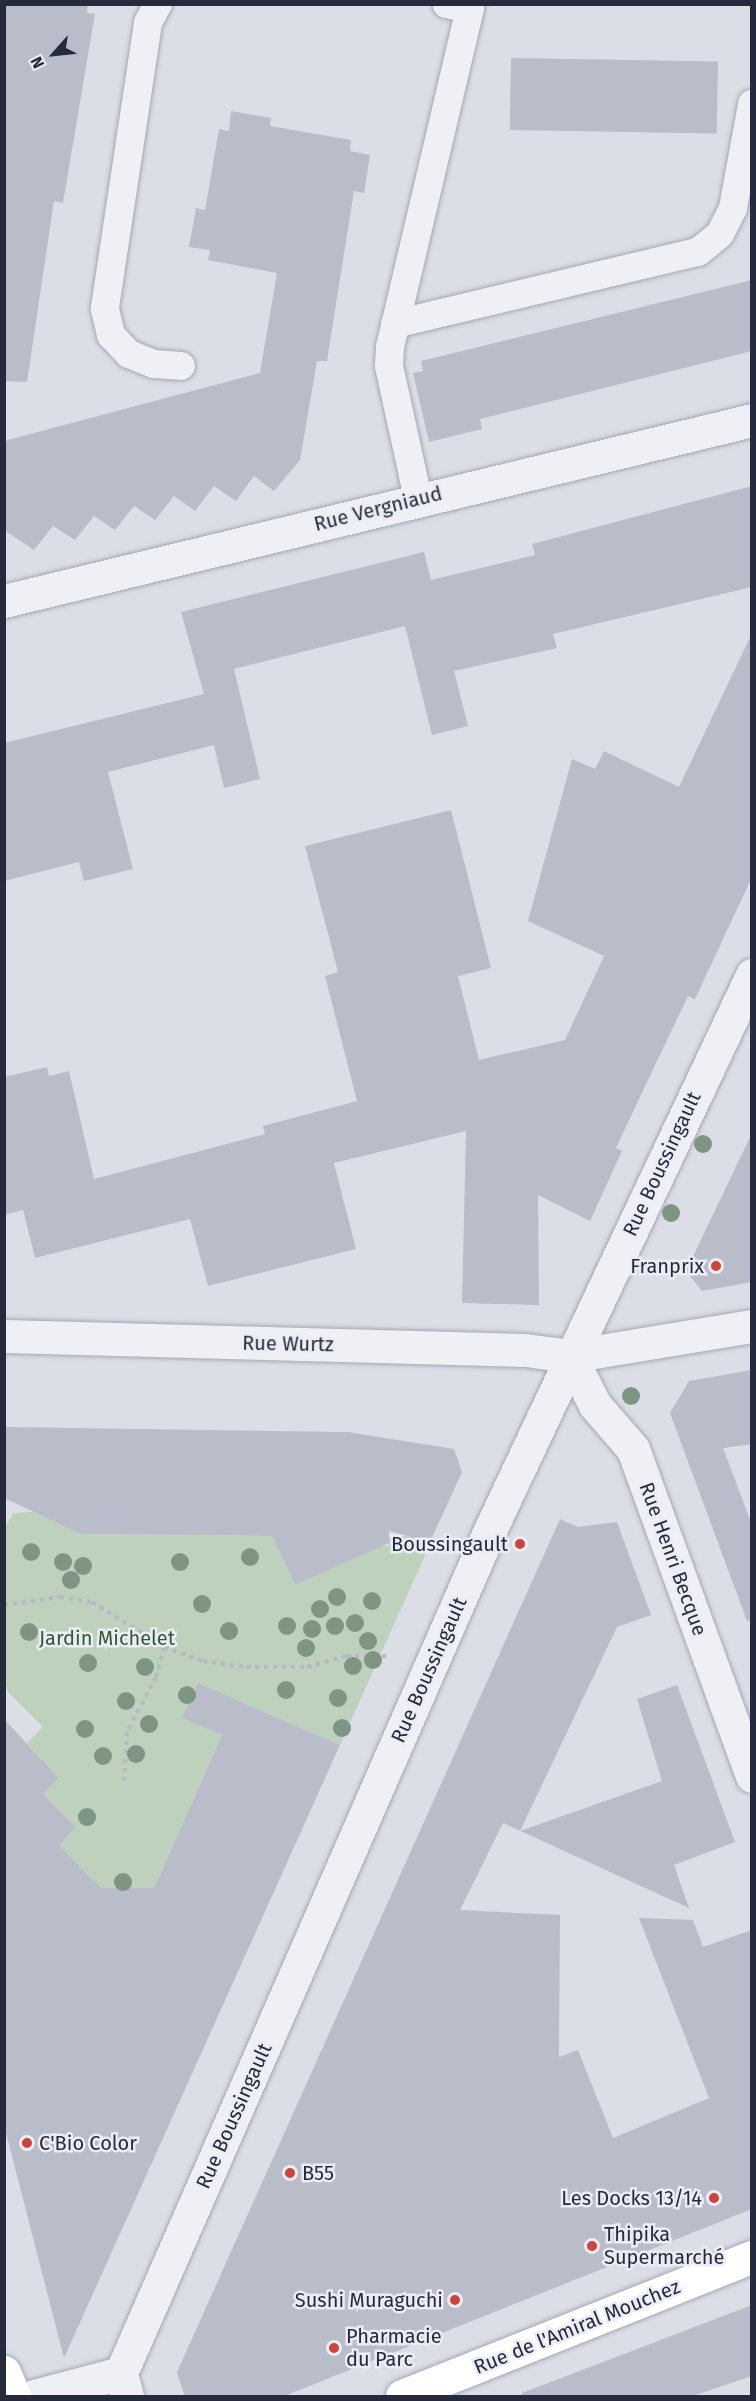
<!DOCTYPE html>
<html>
<head>
<meta charset="utf-8">
<style>
  body { margin:0 }
  #map { position:relative; width:756px; height:2401px; overflow:hidden; background:#dcdee7; font-family:"Fira Sans",sans-serif }
  div>[style] { position:absolute }
  [style*='--x'] { left:calc(var(--x)*1px); top:calc(var(--y)*1px); width:calc(var(--w)*1px); rotate:calc(var(--a)*1deg) }
  .green>* { inset:0; background:#bed1bd }
  .building>* { inset:0; background:#b9bcc9; transform-origin:0 0 }
  .path>* { height:4px; margin-top:-2px; transform-origin:0; background:repeating-linear-gradient(90deg,#b6b9c1 0 4.5px,transparent 0 9px) }
  .roads { filter:drop-shadow(0 0 2px #a5a8b4) drop-shadow(0 0 2px #a5a8b4) }
  .lane>* { height:28px; margin:-14px; padding:0 14px; transform-origin:14px; border-radius:14px; background:#eff0f5 }
  .street>* { height:33px; margin:-16.5px; padding:0 16.5px; transform-origin:16.5px; border-radius:16.5px; background:#eff0f5 }
  .secondary>* { height:33px; margin:-16.5px; padding:0 16.5px; transform-origin:16.5px; border-radius:16.5px; background:#fff }
  .trees>* { width:18px; height:18px; margin:-9px; border-radius:50%; background:#7e9584 }
  .dots>* { width:16px; height:16px; translate:-50% -50%; box-sizing:border-box; border:3px solid #ebedf4; border-radius:50% }
  span { translate:-50% -50%; white-space:nowrap; text-align:center; line-height:1.15; -webkit-text-stroke:5px #ebedf4; paint-order:stroke }
  .street-label { font-size:20px; color:#252a3d }
  .poi-label { font-size:20px; color:#252a3d }
  .right { translate:-100% -50%; text-align:right }
  .left { translate:0 -50%; text-align:left }
  .park-label { font-size:20px; color:#325933 }
  .frame { position:absolute; inset:0; border:6px solid #252a3d; pointer-events:none }
  .north { position:absolute; left:24px; top:24px; width:60px; height:60px; -webkit-text-stroke:4px #ebedf4; paint-order:stroke; rotate:243deg; font-size:16px; font-weight:700; line-height:24px; text-align:center; color:#252a3d }
  .north::after { content:''; display:block; margin:auto; width:21px; height:27px; background:#252a3d; clip-path:polygon(50% 0,100% 100%,50% 72%,0 100%) }
</style>
</head>
<body>
<div id="map">
  <div class="green">
    <div style="clip-path:polygon(34px 1512px,81px 1534px,261px 1536px,275px 1529px,278px 1549px,295px 1585px,381px 1546px,389px 1546px,389px 1537px,408px 1536px,431px 1542px,340px 1745px,198px 1683px,183px 1718px,222px 1735px,154px 1888px,96px 1888px,92px 1878px,59px 1845px,76px 1827px,43px 1794px,59px 1778px,27px 1743px,43px 1727px,8px 1692px,5px 1680px,4px 1530px,13px 1513px)"></div>
  </div>
  <div class="building">
    <div style="clip-path:polygon(4px 4px,88px 4px,87px 13px,95px 14px,63px 203px,54px 201px,27px 382px,4px 381px)"></div>
    <div style="left:511px;top:58px;width:207px;height:72px;rotate:1deg"></div>
    <div style="clip-path:polygon(231px 111px,271px 118px,270px 126px,351px 140px,350px 151px,370px 155px,364px 193px,354px 191px,327px 361px,317px 361px,300px 460px,274px 491px,254px 476px,236px 501px,214px 486px,195px 511px,174px 496px,155px 520px,134px 506px,115px 530px,94px 516px,75px 540px,53px 526px,34px 550px,4px 530px,4px 441px,260px 373px,277px 273px,208px 260px,210px 250px,189px 247px,196px 208px,205px 210px,219px 129px,229px 131px)"></div>
    <div style="clip-path:polygon(752px 280px,752px 351px,480px 419px,482px 429px,429px 442px,413px 373px,423px 371px,421px 361px)"></div>
    <div style="clip-path:polygon(752px 486px,752px 587px,553px 634px,557px 648px,454px 671px,468px 726px,432px 735px,405px 626px,234px 669px,260px 779px,224px 788px,214px 745px,108px 772px,133px 869px,84px 881px,79px 862px,4px 881px,4px 743px,204px 694px,181px 612px,424px 552px,431px 580px,535px 555px,532px 544px)"></div>
    <div style="clip-path:polygon(752px 633px,752px 877px,695px 999px,688px 996px,647px 1082px,616px 1148px,622px 1151px,590px 1221px,538px 1195px,539px 1305px,462px 1303px,466px 1131px,334px 1163px,356px 1249px,208px 1286px,190px 1219px,35px 1258px,23px 1210px,4px 1215px,4px 1077px,47px 1067px,49px 1076px,69px 1071px,94px 1179px,265px 1134px,263px 1126px,357px 1101px,325px 976px,338px 972px,305px 846px,451px 810px,491px 968px,458px 976px,479px 1060px,565px 1040px,604px 956px,528px 921px,572px 759px,595px 769px,604px 751px,679px 787px)"></div>
    <div style="clip-path:polygon(752px 1133px,752px 1282px,702px 1291px,686px 1271px)"></div>
    <div style="clip-path:polygon(752px 1370px,752px 1444px,723px 1448px,752px 1525px,752px 1620px,747px 1621px,670px 1413px,689px 1381px)"></div>
    <div style="clip-path:polygon(4px 1427px,348px 1432px,454px 1449px,462px 1472px,430px 1542px,389px 1531px,389px 1543px,295px 1585px,272px 1536px,81px 1534px,4px 1498px)"></div>
    <div style="clip-path:polygon(560px 1519px,578px 1527px,617px 1522px,651px 1615px,617px 1627px,520px 1831px,662px 1781px,637px 1699px,677px 1685px,735px 1842px,674px 1865px,689px 1908px,503px 1823px,460px 1910px,560px 1915px,559px 2057px,578px 2050px,613px 2138px,709px 2098px,639px 1918px,693px 1920px,703px 1947px,752px 1930px,752px 2209px,282px 2397px,185px 2397px,177px 2372px)"></div>
    <div style="clip-path:polygon(198px 1683px,340px 1745px,64px 2358px,4px 2125px,4px 1719px,59px 1778px,43px 1794px,76px 1827px,59px 1845px,101px 1888px,154px 1888px,222px 1735px,182px 1718px)"></div>
    <div style="clip-path:polygon(752px 2305px,752px 2376px,690px 2397px,522px 2397px,522px 2393px)"></div>
  </div>
  <div class="path">
    <div style="--x:4;--y:1605;--w:57;--a:-8.1"></div>
    <div style="--x:60;--y:1597;--w:32;--a:9"></div>
    <div style="--x:92;--y:1602;--w:85;--a:32"></div>
    <div style="--x:164;--y:1647;--w:31;--a:105"></div>
    <div style="--x:156;--y:1677;--w:62;--a:117.8"></div>
    <div style="--x:127;--y:1732;--w:50;--a:93.4"></div>
    <div style="--x:164;--y:1647;--w:41;--a:19.7"></div>
    <div style="--x:203;--y:1661;--w:43;--a:7.9"></div>
    <div style="--x:246;--y:1667;--w:61;--a:0"></div>
    <div style="--x:307;--y:1667;--w:41;--a:-15.8"></div>
    <div style="--x:346;--y:1656;--w:43;--a:0"></div>
  </div>
  <div class="roads">
    <div class="lane">
      <div style="--x:158;--y:4;--w:21;--a:118"></div>
      <div style="--x:148;--y:23;--w:289;--a:98.6"></div>
      <div style="--x:105;--y:309;--w:27;--a:77"></div>
      <div style="--x:111;--y:335;--w:26;--a:47"></div>
      <div style="--x:129;--y:354;--w:27;--a:22"></div>
      <div style="--x:154;--y:364;--w:27;--a:4"></div>
      <div style="--x:395;--y:324;--w:311;--a:-13.4"></div>
      <div style="--x:698;--y:252;--w:28;--a:-39"></div>
      <div style="--x:720;--y:234;--w:29;--a:-63"></div>
      <div style="--x:733;--y:208;--w:106;--a:-79.6"></div>
      <div style="--x:418;--y:498;--w:135;--a:-102.4"></div>
      <div style="--x:389;--y:366;--w:19;--a:-87"></div>
      <div style="--x:390;--y:347;--w:347;--a:-76.7"></div>
      <div style="--x:470;--y:9;--w:24;--a:-168"></div>
    </div>
    <div class="street">
      <div style="--x:4;--y:601;--w:770;--a:-13.6"></div>
      <div style="--x:4;--y:1336;--w:521;--a:1.54"></div>
      <div style="--x:525;--y:1350;--w:45;--a:7.6"></div>
      <div style="--x:570;--y:1356;--w:184;--a:-9.4"></div>
      <div style="--x:570;--y:1356;--w:55;--a:63"></div>
      <div style="--x:595;--y:1405;--w:58;--a:49.2"></div>
      <div style="--x:633;--y:1449;--w:348;--a:70"></div>
      <div style="--x:34;--y:2396;--w:90;--a:-14.8"></div>
      <div style="--x:127;--y:2396;--w:24;--a:-105"></div>
      <div style="--x:121;--y:2373;--w:920;--a:-66.36"></div>
      <div style="--x:490;--y:1530;--w:614;--a:-64.73"></div>
    </div>
    <div class="secondary">
      <div style="--x:4;--y:2372;--w:26;--a:67"></div>
      <div style="--x:402;--y:2396;--w:377;--a:-21.7"></div>
    </div>
  </div>
  <div class="trees">
    <div style="left:703px;top:1144px"></div>
    <div style="left:671px;top:1213px"></div>
    <div style="left:631px;top:1396px"></div>
    <div style="left:31px;top:1552px"></div>
    <div style="left:250px;top:1557px"></div>
    <div style="left:63px;top:1562px"></div>
    <div style="left:180px;top:1562px"></div>
    <div style="left:83px;top:1566px"></div>
    <div style="left:71px;top:1580px"></div>
    <div style="left:337px;top:1597px"></div>
    <div style="left:372px;top:1601px"></div>
    <div style="left:202px;top:1604px"></div>
    <div style="left:320px;top:1609px"></div>
    <div style="left:355px;top:1623px"></div>
    <div style="left:287px;top:1626px"></div>
    <div style="left:335px;top:1626px"></div>
    <div style="left:312px;top:1629px"></div>
    <div style="left:229px;top:1631px"></div>
    <div style="left:29px;top:1632px"></div>
    <div style="left:368px;top:1641px"></div>
    <div style="left:306px;top:1648px"></div>
    <div style="left:373px;top:1660px"></div>
    <div style="left:88px;top:1663px"></div>
    <div style="left:353px;top:1666px"></div>
    <div style="left:145px;top:1667px"></div>
    <div style="left:286px;top:1690px"></div>
    <div style="left:187px;top:1695px"></div>
    <div style="left:338px;top:1698px"></div>
    <div style="left:126px;top:1701px"></div>
    <div style="left:149px;top:1724px"></div>
    <div style="left:342px;top:1728px"></div>
    <div style="left:85px;top:1729px"></div>
    <div style="left:136px;top:1754px"></div>
    <div style="left:103px;top:1756px"></div>
    <div style="left:87px;top:1817px"></div>
    <div style="left:123px;top:1882px"></div>
  </div>
  <div class="dots">
    <div style="left:716px;top:1266px;background:#d0423c"></div>
    <div style="left:520px;top:1544px;background:#d0423c"></div>
    <div style="left:27px;top:2143px;background:#d0423c"></div>
    <div style="left:290px;top:2173px;background:#d0423c"></div>
    <div style="left:714px;top:2198px;background:#d0423c"></div>
    <div style="left:592px;top:2246px;background:#d0423c"></div>
    <div style="left:455px;top:2300px;background:#d0423c"></div>
    <div style="left:334px;top:2348px;background:#d0423c"></div>
  </div>
  <div class="street-label">
    <span style="left:378px;top:509px;rotate:-14deg">Rue Vergniaud</span>
    <span style="left:662px;top:1164px;rotate:-65deg">Rue Boussingault</span>
    <span style="left:288px;top:1344px;rotate:1deg">Rue Wurtz</span>
    <span style="left:673px;top:1559px;rotate:70deg">Rue Henri Becque</span>
    <span style="left:429px;top:1670px;rotate:-66deg">Rue Boussingault</span>
    <span style="left:234px;top:2116px;rotate:-66deg">Rue Boussingault</span>
    <span style="left:577px;top:2327px;rotate:-22deg">Rue de l'Amiral Mouchez</span>
  </div>
  <div class="poi-label">
    <span class="right" style="left:704px;top:1266px">Franprix</span>
    <span class="right" style="left:508px;top:1544px">Boussingault</span>
    <span class="left" style="left:39px;top:2143px">C'Bio Color</span>
    <span class="left" style="left:302px;top:2173px">B55</span>
    <span class="right" style="left:702px;top:2198px">Les Docks 13/14</span>
    <span class="left" style="left:604px;top:2246px">Thipika<br>Supermarché</span>
    <span class="right" style="left:443px;top:2300px">Sushi Muraguchi</span>
    <span class="left" style="left:346px;top:2348px">Pharmacie<br>du Parc</span>
  </div>
  <div class="park-label">
    <span style="left:107px;top:1638px">Jardin Michelet</span>
  </div>
  <div class="frame"></div>
  <div class="north">N</div>
</div>
</body>
</html>
